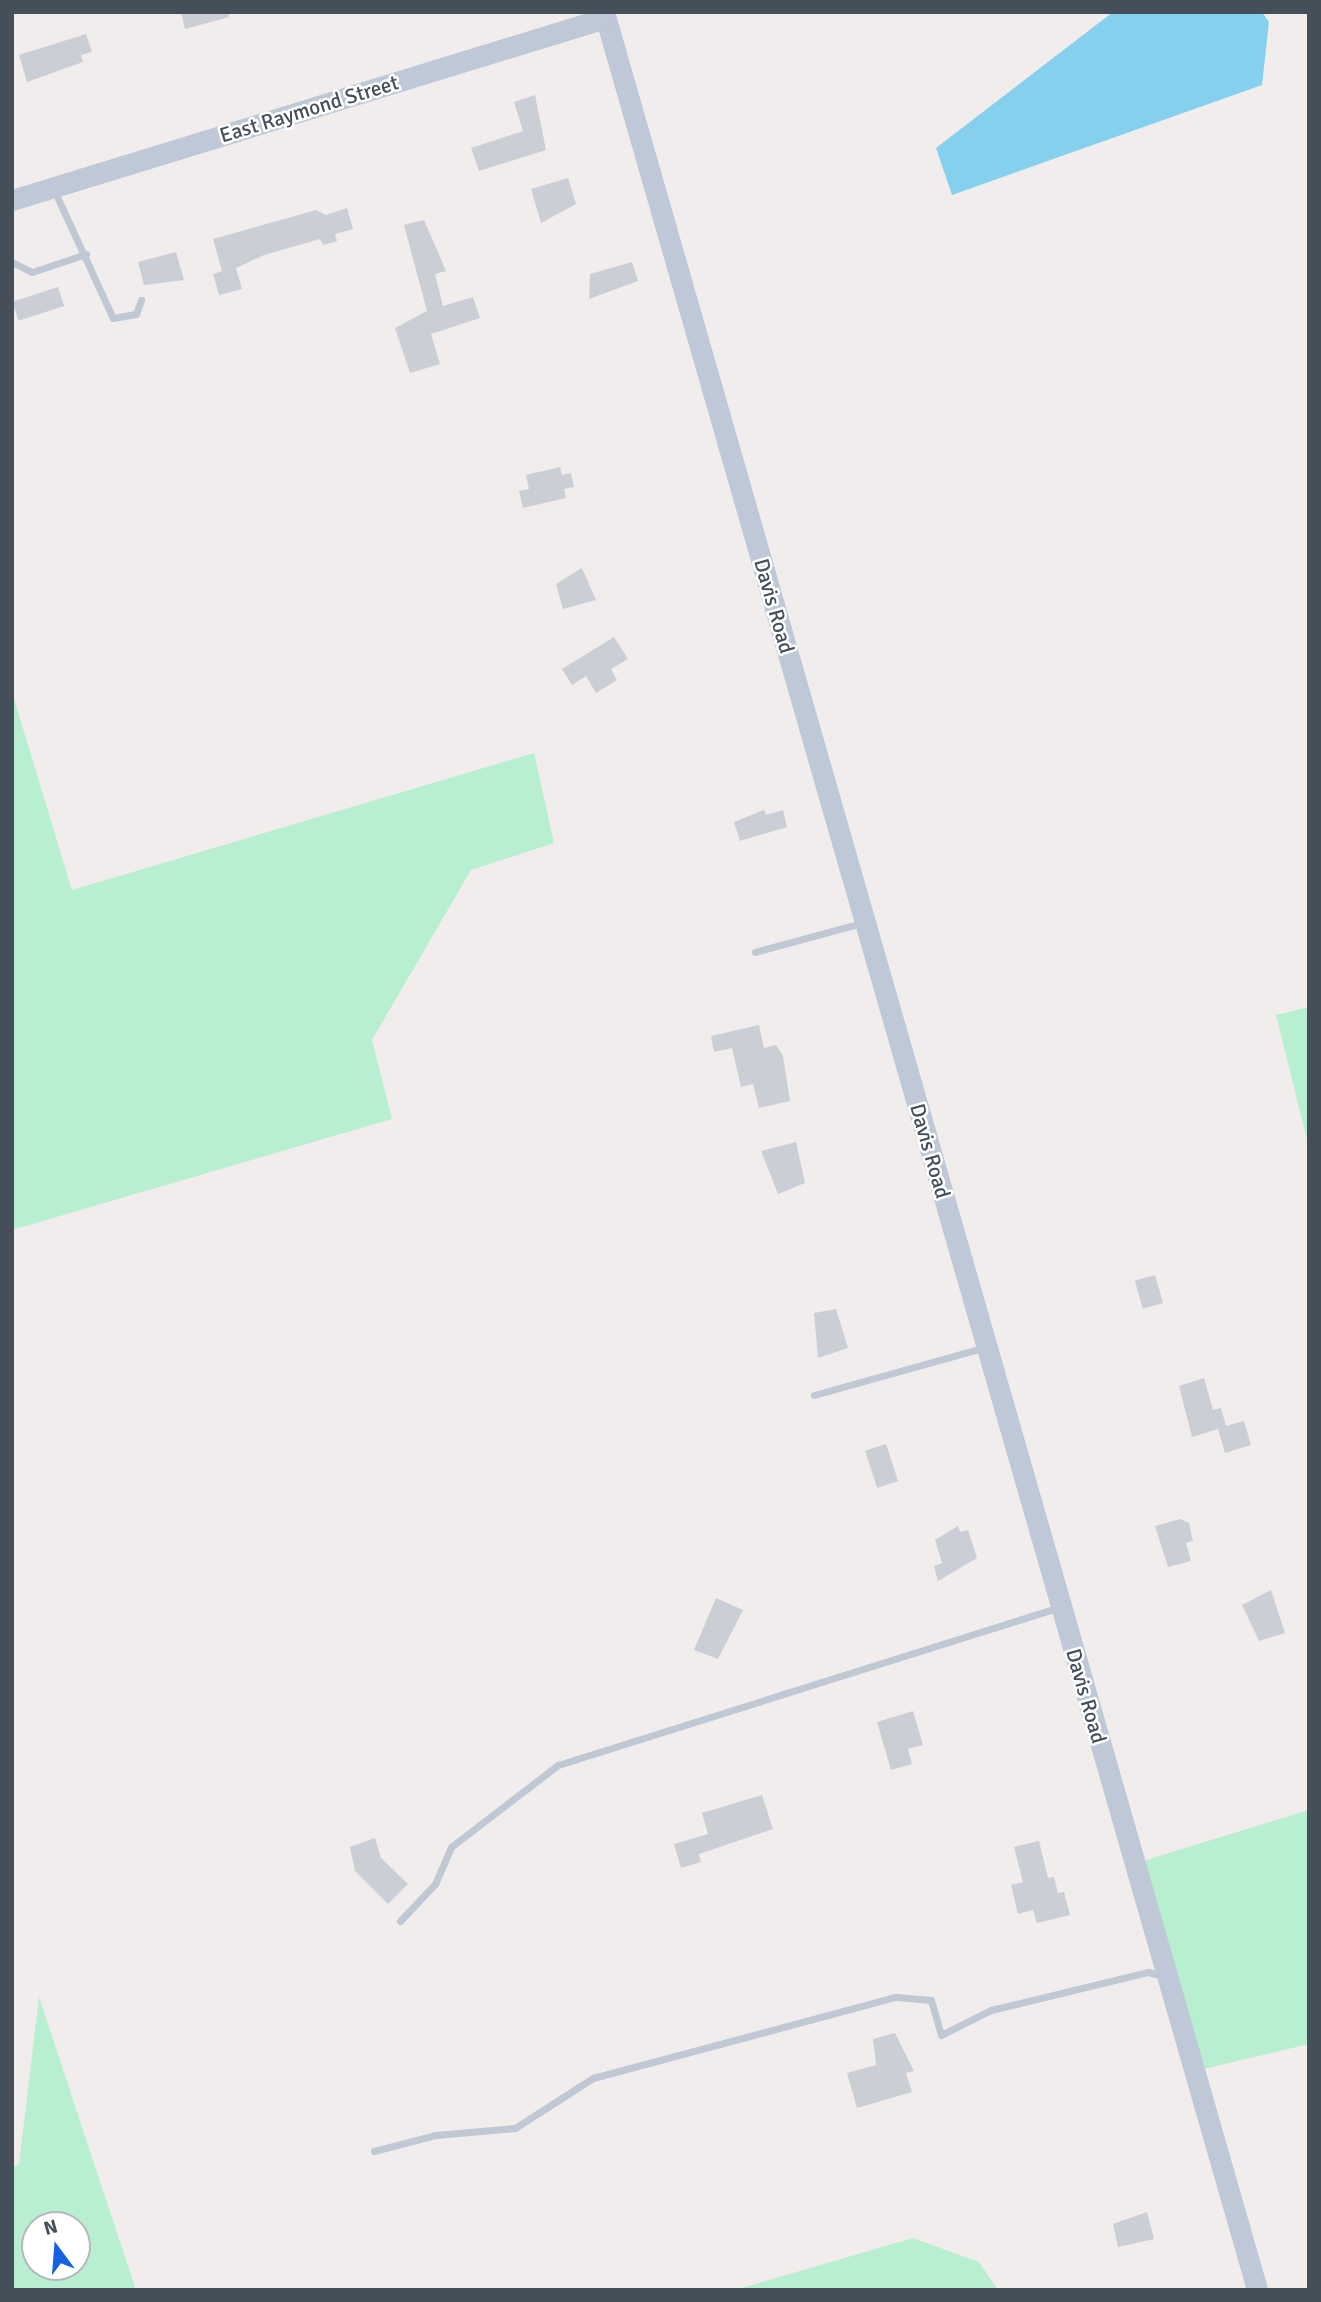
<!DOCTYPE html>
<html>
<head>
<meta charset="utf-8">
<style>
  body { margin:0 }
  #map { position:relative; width:1321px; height:2302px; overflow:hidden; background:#f0edec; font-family:Signika,sans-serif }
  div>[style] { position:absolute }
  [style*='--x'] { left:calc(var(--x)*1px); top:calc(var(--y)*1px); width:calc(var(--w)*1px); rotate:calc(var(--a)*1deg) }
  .green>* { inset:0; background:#b9efd1 }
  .water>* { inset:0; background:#85d1ed }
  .building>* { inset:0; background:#ccced5; transform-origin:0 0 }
  .lane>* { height:7px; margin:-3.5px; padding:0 3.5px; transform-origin:3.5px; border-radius:3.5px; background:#bfc8d3 }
  .secondary>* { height:21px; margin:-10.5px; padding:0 10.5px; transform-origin:10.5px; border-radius:10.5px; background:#bec8d7 }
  span { translate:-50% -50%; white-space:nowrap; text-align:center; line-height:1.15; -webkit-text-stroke:5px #fff; paint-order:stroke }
  .street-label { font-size:21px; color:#454f5a }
  .frame { position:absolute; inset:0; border:14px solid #454f5a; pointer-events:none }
  .north { position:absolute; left:21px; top:2211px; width:70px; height:70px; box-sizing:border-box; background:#fff; border:2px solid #b5b9bd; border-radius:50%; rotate:344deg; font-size:19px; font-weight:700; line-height:28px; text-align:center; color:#454f5a }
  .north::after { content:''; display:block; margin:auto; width:24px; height:32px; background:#1561e1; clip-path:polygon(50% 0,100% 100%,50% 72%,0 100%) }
</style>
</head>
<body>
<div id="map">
  <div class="green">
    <div style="clip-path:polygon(12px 692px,72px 890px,534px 753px,554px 843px,471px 870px,372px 1040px,392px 1119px,12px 1230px)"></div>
    <div style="clip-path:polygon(1309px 1007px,1309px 1148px,1276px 1015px)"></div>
    <div style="clip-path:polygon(1309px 1810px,1309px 2044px,1204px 2069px,1143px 1861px)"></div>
    <div style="clip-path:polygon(evenodd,39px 1997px,136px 2290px,12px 2290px,12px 2167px,19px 2164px,39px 1997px,77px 2225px,77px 2267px,35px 2267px,35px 2225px,77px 2225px)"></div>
    <div style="clip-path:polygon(913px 2238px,979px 2262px,998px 2290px,735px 2290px)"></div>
  </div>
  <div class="water">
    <div style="clip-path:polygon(1113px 12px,1262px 12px,1269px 22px,1262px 85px,952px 195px,936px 148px)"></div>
  </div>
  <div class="building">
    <div style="clip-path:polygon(181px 12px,228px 12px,229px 17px,185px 29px)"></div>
    <div style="clip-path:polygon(86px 34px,92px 52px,81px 55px,83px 62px,27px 82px,19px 55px)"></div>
    <div style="clip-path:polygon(535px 95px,546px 150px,479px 171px,471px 148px,523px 131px,514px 102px)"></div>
    <div style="clip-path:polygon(568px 178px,576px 204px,541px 223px,531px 189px)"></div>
    <div style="clip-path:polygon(347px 208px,353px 229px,335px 234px,337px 241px,323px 245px,320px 239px,264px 255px,236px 268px,242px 289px,219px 295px,213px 274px,222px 271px,213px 239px,316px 210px,326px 215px)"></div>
    <div style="clip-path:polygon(424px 220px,446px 271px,435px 274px,443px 306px,473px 297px,480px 318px,431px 334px,440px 364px,410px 373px,395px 328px,427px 311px,404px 225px)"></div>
    <div style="clip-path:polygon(176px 252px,184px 280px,144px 285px,138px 262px)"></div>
    <div style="clip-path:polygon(632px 262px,638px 281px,589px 299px,590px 274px)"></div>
    <div style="left:58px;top:287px;width:20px;height:48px;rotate:72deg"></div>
    <div style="clip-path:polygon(560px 467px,562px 475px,571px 473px,574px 487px,564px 489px,566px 498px,523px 508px,519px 491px,529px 489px,526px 475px)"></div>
    <div style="clip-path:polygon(582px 568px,596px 600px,563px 609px,556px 584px)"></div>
    <div style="clip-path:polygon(614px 637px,628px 659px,611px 669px,617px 680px,596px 693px,586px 676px,572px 685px,562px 669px)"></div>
    <div style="clip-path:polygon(764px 810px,766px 815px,783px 810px,787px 827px,740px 841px,734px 822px)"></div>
    <div style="clip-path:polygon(759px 1025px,764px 1048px,776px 1045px,783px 1056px,790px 1101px,759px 1108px,753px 1084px,741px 1087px,732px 1048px,714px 1052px,711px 1036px)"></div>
    <div style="clip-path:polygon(796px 1142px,805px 1183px,778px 1194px,761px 1151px)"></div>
    <div style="left:1155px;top:1275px;width:29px;height:21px;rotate:74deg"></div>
    <div style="clip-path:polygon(836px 1309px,848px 1348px,818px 1358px,814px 1313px)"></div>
    <div style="clip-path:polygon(1204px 1378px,1213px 1410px,1221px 1408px,1226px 1426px,1244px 1421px,1251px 1445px,1225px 1453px,1218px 1429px,1192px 1437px,1179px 1386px)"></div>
    <div style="left:886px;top:1444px;width:39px;height:22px;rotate:72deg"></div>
    <div style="clip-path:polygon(1180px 1519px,1189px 1523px,1193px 1541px,1186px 1543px,1191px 1561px,1168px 1567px,1155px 1526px)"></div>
    <div style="clip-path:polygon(958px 1526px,960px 1532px,968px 1530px,977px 1558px,938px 1581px,934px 1566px,942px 1563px,935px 1540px)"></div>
    <div style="clip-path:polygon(1271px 1590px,1285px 1633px,1259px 1641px,1242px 1605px)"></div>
    <div style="clip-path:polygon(716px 1598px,743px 1610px,718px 1659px,694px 1650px)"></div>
    <div style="clip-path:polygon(913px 1711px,923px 1745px,908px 1749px,912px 1764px,891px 1770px,877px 1722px)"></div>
    <div style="clip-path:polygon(762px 1795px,773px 1829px,699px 1854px,701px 1862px,681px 1868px,674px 1844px,708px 1834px,702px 1813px)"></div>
    <div style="clip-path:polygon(375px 1838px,381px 1858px,408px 1884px,388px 1904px,355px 1871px,350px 1847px)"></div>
    <div style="clip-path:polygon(1039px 1841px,1048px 1878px,1054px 1877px,1058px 1893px,1064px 1892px,1070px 1915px,1037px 1923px,1033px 1910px,1018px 1914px,1011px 1885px,1023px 1882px,1014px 1847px)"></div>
    <div style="clip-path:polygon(895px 2033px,914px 2071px,906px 2073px,912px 2092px,857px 2108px,847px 2073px,876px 2065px,873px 2039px)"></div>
    <div style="clip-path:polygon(1147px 2212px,1154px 2239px,1118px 2247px,1113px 2224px)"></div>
  </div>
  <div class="lane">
    <div style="--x:54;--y:190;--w:141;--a:65.3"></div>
    <div style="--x:113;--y:318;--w:23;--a:-10"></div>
    <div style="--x:136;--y:314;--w:15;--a:-70"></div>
    <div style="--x:12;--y:262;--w:22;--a:27"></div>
    <div style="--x:32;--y:272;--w:57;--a:-18.4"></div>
    <div style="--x:755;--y:952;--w:111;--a:-15.2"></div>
    <div style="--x:814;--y:1395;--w:179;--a:-15.6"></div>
    <div style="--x:400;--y:1921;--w:51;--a:-46.6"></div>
    <div style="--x:435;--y:1884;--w:40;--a:-66.6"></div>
    <div style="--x:451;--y:1847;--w:135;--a:-37.5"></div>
    <div style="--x:558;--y:1765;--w:526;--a:-17.47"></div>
    <div style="--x:374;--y:2151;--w:64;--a:-14.5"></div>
    <div style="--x:436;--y:2135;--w:79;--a:-5.1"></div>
    <div style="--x:515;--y:2128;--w:93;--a:-32.7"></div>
    <div style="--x:593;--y:2078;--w:314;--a:-15"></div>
    <div style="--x:896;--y:1997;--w:35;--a:5"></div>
    <div style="--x:931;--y:2000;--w:36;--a:74"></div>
    <div style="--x:941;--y:2035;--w:56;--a:-26.6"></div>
    <div style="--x:991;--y:2010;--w:162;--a:-13.6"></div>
    <div style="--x:1148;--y:1972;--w:16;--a:15"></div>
  </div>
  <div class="secondary">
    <div style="--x:604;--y:12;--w:2370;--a:74"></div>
    <div style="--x:12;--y:200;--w:620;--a:-17.06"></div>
  </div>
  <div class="street-label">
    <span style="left:309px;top:109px;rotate:-17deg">East Raymond Street</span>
    <span style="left:774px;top:606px;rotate:74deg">Davis Road</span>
    <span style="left:930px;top:1151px;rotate:74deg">Davis Road</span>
    <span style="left:1086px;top:1696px;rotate:74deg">Davis Road</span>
  </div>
  <div class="frame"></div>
  <div class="north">N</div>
</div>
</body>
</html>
